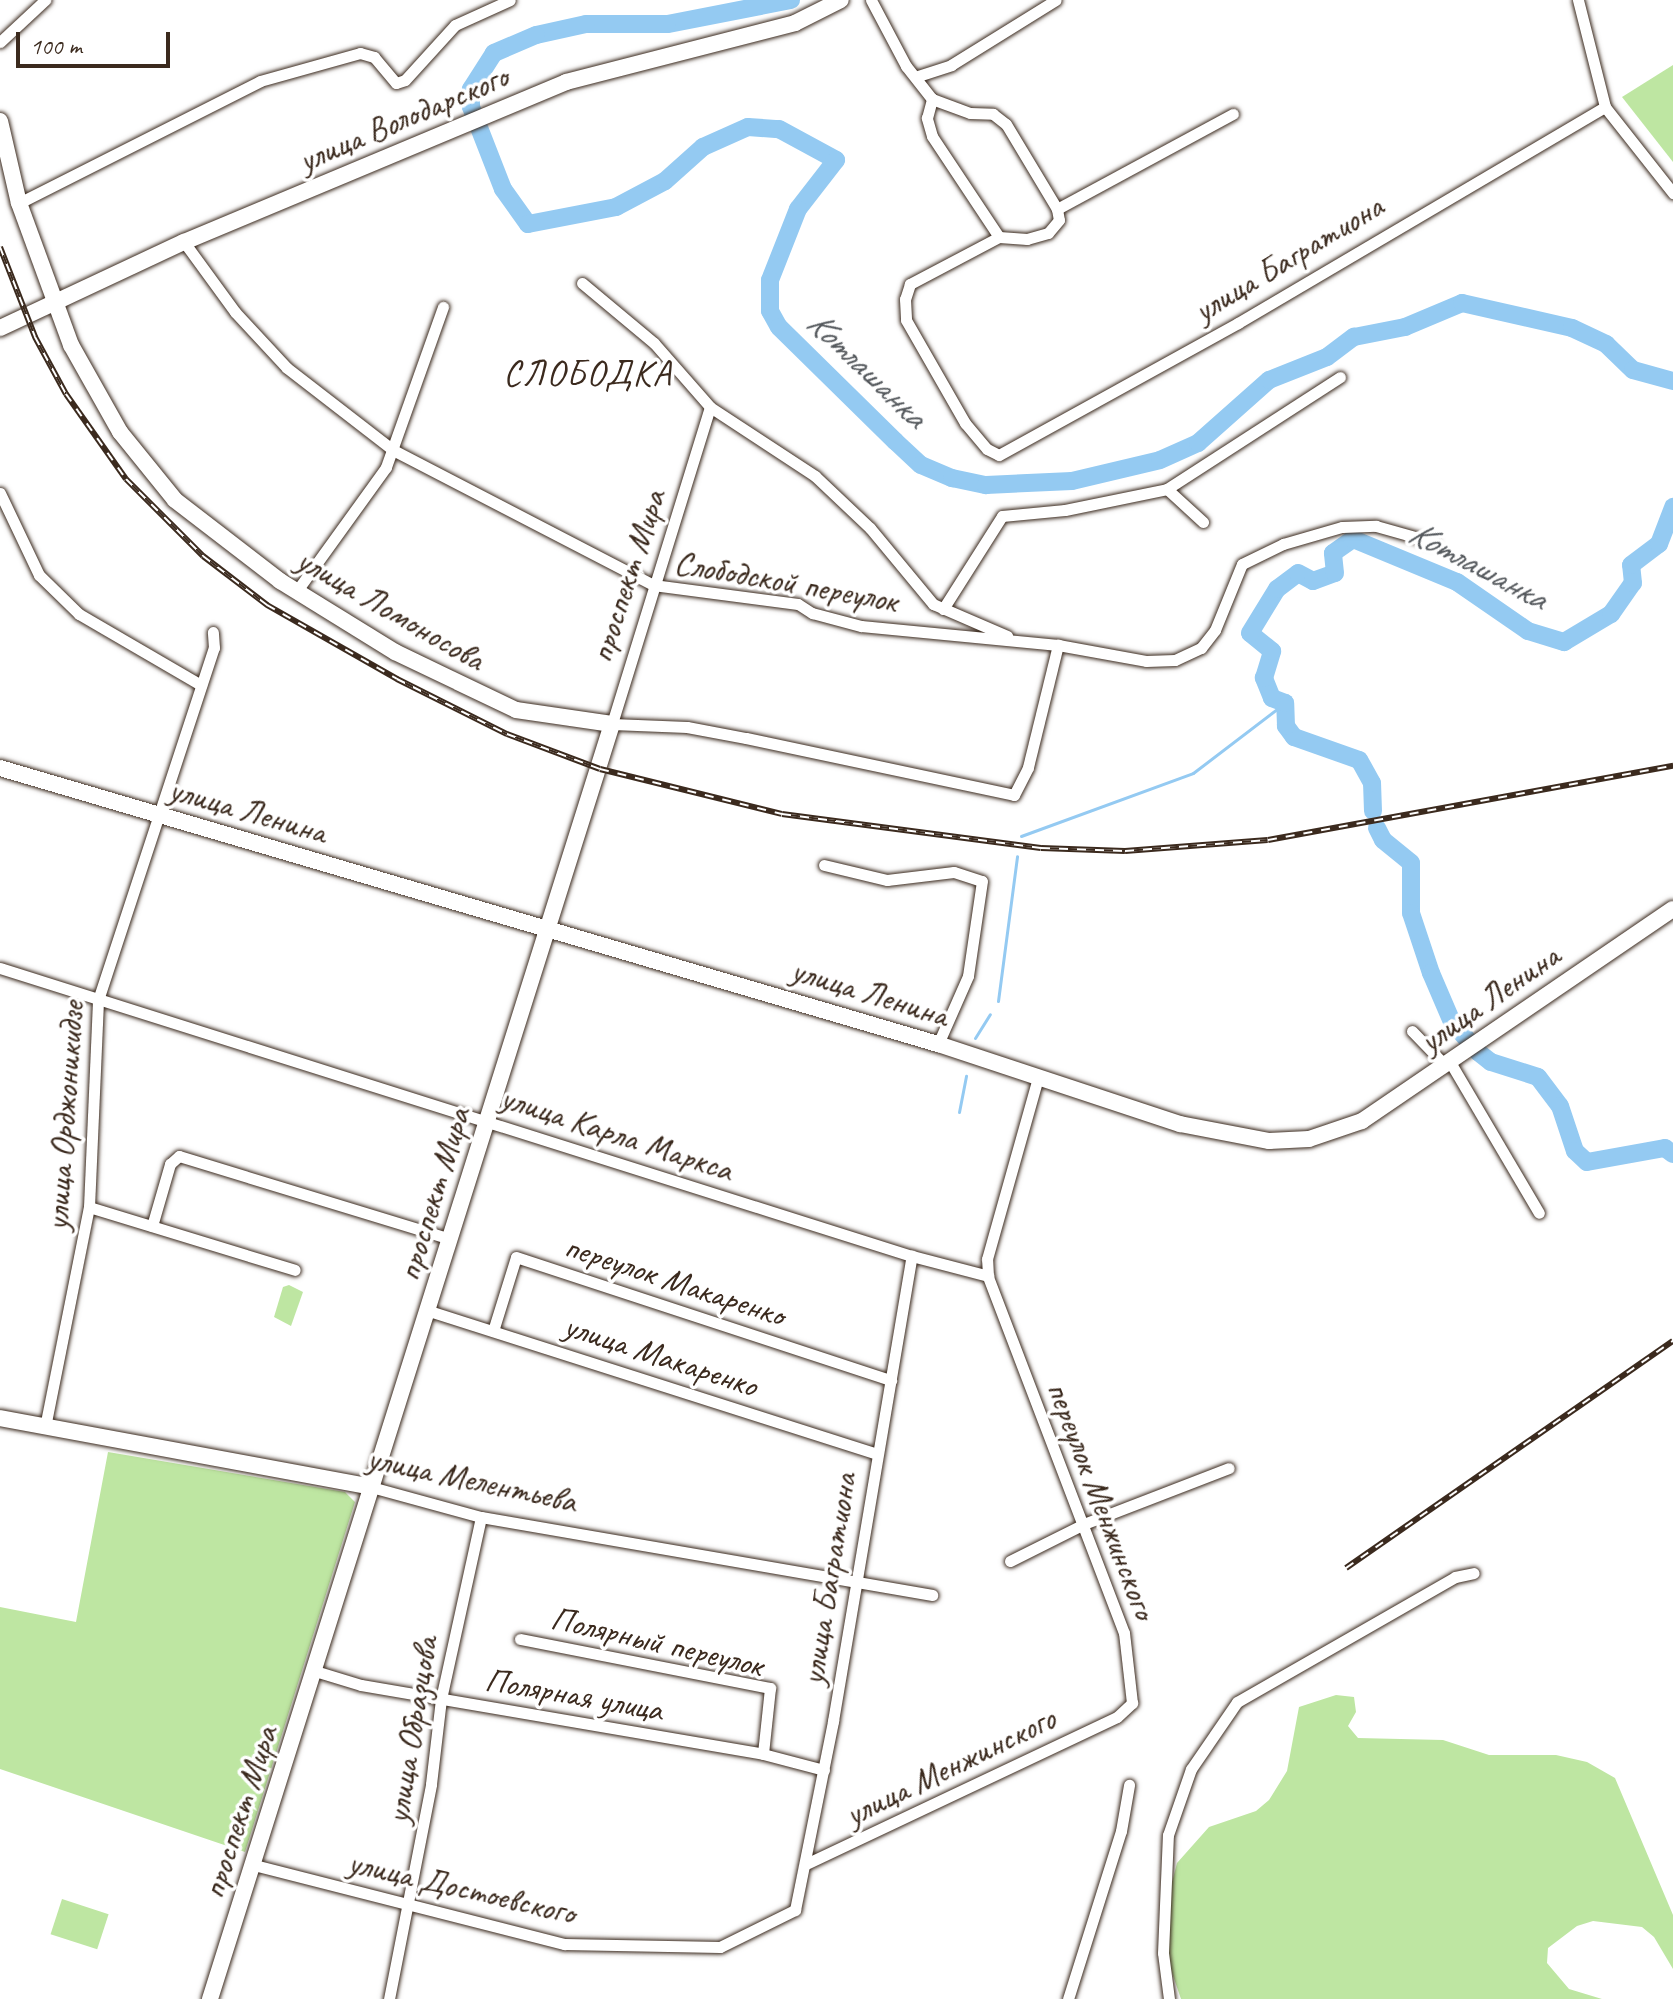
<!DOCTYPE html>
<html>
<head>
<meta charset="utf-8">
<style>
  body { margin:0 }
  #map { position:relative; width:1673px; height:1999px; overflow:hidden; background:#fff; font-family:Caveat,sans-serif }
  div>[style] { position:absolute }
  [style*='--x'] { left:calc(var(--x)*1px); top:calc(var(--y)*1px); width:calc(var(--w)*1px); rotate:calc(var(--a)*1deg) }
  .green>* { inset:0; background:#bee6a2; transform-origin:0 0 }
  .stream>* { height:3px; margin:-1.5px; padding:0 1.5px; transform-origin:1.5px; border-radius:1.5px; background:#94caf2 }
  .river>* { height:18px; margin:-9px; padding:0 9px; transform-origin:9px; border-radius:9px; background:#94caf2 }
  .roads { filter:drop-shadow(0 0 2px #3b2a1e) drop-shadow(0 0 2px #3b2a1e) }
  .street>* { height:11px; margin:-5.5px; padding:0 5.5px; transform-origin:5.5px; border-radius:5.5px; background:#fff }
  .secondary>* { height:16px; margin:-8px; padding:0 8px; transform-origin:8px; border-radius:8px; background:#fff }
  .primary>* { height:16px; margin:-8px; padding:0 8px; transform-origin:8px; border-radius:8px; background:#fff }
  .rail>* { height:6px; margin-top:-3px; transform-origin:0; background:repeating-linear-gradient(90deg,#fff 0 9px,#3b2a1e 0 18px); box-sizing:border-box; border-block:2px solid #3b2a1e }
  span { translate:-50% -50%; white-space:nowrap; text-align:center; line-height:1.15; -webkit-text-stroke:7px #fff; paint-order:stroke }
  .street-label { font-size:34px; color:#3b2a1e }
  .water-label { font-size:36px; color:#565a5e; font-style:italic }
  .neighbourhood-label { font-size:36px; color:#3b2a1e; letter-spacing:2px }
  .scale { position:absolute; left:16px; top:32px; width:154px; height:36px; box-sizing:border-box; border:4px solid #3b2a1e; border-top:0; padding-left:10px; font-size:24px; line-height:28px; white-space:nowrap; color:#3b2a1e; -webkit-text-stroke:6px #fff; paint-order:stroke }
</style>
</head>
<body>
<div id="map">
  <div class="green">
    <div style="clip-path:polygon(1673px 65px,1673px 162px,1622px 97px)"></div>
    <div style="clip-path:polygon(289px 1285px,303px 1292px,291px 1326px,274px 1317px,283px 1287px)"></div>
    <div style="clip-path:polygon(108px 1452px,345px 1492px,355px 1502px,245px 1852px,0 1769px,0 1607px,76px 1622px)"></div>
    <div style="clip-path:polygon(1336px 1695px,1354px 1697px,1356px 1712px,1348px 1726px,1358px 1738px,1443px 1740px,1489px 1755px,1556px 1755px,1587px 1762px,1615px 1778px,1673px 1915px,1673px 1969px,1654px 1937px,1642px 1927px,1593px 1921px,1577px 1926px,1548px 1948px,1547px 1963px,1569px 1989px,1602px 1999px,1181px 1999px,1169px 1964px,1168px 1898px,1177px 1863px,1209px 1827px,1256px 1811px,1269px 1800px,1287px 1771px,1299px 1707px)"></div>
    <div style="left:62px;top:1899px;width:49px;height:37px;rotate:18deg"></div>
  </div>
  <div class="stream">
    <div style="--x:1021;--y:836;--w:183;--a:-20.1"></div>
    <div style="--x:1193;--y:773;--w:116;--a:-37.3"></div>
    <div style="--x:998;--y:1001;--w:146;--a:-82.5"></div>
    <div style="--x:975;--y:1038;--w:28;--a:-58"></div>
    <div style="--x:959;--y:1112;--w:37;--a:-79"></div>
  </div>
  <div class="river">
    <div style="--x:791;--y:0;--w:126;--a:169"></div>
    <div style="--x:667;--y:24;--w:81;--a:180"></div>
    <div style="--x:586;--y:24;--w:51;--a:167.6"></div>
    <div style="--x:536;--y:35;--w:46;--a:156.8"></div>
    <div style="--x:494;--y:53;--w:43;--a:122.6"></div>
    <div style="--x:471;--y:89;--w:18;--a:90"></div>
    <div style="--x:471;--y:107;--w:88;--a:68.7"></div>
    <div style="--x:503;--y:189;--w:43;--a:54.5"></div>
    <div style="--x:528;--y:224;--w:90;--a:-10.9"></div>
    <div style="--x:616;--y:207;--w:55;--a:-28"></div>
    <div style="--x:665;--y:181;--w:51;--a:-41.8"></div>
    <div style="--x:703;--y:147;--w:49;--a:-24"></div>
    <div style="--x:748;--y:127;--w:31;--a:4"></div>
    <div style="--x:779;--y:129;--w:65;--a:28.5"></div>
    <div style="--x:836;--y:160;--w:62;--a:127.8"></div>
    <div style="--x:798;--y:209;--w:76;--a:111.5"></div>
    <div style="--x:770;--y:280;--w:31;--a:90"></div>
    <div style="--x:770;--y:311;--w:18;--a:61"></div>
    <div style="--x:779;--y:327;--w:163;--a:44.5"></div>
    <div style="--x:895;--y:441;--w:35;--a:43"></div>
    <div style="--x:921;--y:465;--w:34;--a:23"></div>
    <div style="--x:952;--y:478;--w:35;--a:12"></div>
    <div style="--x:986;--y:485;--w:86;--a:-2.7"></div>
    <div style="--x:1072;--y:481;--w:90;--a:-13.4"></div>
    <div style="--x:1160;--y:460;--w:42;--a:-24.1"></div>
    <div style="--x:1198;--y:443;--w:95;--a:-41.6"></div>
    <div style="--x:1269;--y:380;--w:62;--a:-21.6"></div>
    <div style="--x:1327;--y:357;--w:34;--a:-37"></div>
    <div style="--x:1354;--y:337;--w:52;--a:-11.1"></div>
    <div style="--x:1405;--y:327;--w:62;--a:-22.8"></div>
    <div style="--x:1462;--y:303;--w:113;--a:12.8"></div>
    <div style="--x:1572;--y:328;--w:38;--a:25"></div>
    <div style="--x:1606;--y:344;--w:37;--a:44"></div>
    <div style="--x:1633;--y:370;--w:41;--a:15.4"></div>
    <div style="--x:1373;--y:811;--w:28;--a:-92"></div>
    <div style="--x:1372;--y:783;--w:26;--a:-119"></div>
    <div style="--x:1359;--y:760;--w:69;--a:-160.5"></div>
    <div style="--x:1294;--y:737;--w:14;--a:-126"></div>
    <div style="--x:1286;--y:726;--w:23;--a:-92"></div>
    <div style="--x:1285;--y:703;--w:14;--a:-159"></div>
    <div style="--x:1272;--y:698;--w:22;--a:-112"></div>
    <div style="--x:1264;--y:678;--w:28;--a:-73"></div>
    <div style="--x:1272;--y:651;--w:28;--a:-141"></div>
    <div style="--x:1250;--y:633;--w:52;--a:-58.5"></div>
    <div style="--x:1277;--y:589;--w:26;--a:-37"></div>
    <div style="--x:1298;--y:573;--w:17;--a:28"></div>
    <div style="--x:1313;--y:581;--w:23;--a:-20"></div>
    <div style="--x:1335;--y:573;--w:20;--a:-96"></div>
    <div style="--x:1333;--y:553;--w:24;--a:-35"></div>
    <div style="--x:1353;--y:539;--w:113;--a:22.5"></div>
    <div style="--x:1457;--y:582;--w:86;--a:34.6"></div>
    <div style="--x:1528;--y:631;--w:38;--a:17"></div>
    <div style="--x:1564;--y:642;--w:55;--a:-30.8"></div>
    <div style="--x:1611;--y:614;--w:38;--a:-55"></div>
    <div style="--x:1633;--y:583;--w:18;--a:-96"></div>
    <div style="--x:1631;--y:565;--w:35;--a:-37"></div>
    <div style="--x:1659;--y:544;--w:40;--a:-69"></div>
    <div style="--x:1377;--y:828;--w:13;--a:63"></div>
    <div style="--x:1383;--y:840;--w:36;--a:39"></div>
    <div style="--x:1411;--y:863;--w:50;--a:90"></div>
    <div style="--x:1411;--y:913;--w:63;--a:71.6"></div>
    <div style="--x:1431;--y:973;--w:53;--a:66.8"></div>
    <div style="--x:1452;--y:1022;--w:40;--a:49"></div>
    <div style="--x:1478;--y:1052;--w:16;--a:38"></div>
    <div style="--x:1491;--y:1062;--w:49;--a:17.7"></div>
    <div style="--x:1538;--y:1077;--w:36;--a:53"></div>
    <div style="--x:1560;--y:1106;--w:47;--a:71.6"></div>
    <div style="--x:1575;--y:1151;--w:16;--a:43"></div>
    <div style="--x:1587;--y:1162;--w:79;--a:-10.2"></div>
    <div style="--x:1665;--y:1148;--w:10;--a:37"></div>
  </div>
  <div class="roads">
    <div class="street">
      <div style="--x:871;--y:0;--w:75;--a:62.1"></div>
      <div style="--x:906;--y:66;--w:42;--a:51.8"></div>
      <div style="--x:932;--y:99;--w:40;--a:20.2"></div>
      <div style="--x:970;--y:113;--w:23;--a:2"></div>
      <div style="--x:993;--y:114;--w:16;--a:38"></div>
      <div style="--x:1006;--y:124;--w:99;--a:59"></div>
      <div style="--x:1057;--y:209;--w:11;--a:80"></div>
      <div style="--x:1059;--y:220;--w:17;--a:130"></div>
      <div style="--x:1048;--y:233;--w:22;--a:164"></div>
      <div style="--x:1027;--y:239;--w:28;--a:-176"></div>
      <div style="--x:999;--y:237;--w:121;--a:-123.6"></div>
      <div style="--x:932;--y:136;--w:19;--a:-106"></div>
      <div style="--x:927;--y:118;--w:20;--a:-75"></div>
      <div style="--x:1578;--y:0;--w:110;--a:75.8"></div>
      <div style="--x:1605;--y:107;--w:110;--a:51.7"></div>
      <div style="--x:0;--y:42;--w:62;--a:-43"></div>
      <div style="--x:918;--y:76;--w:35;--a:-18"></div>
      <div style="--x:951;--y:65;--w:123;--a:-31.8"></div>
      <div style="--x:19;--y:203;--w:270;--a:-26.8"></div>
      <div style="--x:260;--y:81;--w:104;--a:-15.6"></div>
      <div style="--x:360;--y:53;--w:15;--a:16"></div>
      <div style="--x:374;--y:57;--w:34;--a:50"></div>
      <div style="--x:396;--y:83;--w:9;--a:-18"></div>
      <div style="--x:405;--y:80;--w:74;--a:-47.7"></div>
      <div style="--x:455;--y:25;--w:60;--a:-24.4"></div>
      <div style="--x:1057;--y:209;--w:200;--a:-28.4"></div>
      <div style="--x:999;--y:237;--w:101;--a:152.2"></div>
      <div style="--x:910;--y:284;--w:16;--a:108"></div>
      <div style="--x:905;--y:299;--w:21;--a:87"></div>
      <div style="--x:906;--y:320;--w:119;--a:60.2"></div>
      <div style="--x:965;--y:423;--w:34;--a:50"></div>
      <div style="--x:987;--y:449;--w:13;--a:27"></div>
      <div style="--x:999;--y:455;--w:273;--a:-28.9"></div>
      <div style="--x:1238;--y:323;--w:426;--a:-30.5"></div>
      <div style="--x:184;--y:242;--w:87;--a:53.9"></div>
      <div style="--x:235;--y:312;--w:76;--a:47.1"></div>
      <div style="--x:287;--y:368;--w:134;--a:37.7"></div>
      <div style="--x:393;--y:450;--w:293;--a:27.4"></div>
      <div style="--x:653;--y:585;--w:146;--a:7.5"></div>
      <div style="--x:798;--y:604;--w:17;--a:33"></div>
      <div style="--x:812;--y:613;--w:51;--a:14.9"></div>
      <div style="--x:861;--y:626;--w:198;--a:5.5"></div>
      <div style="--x:1058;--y:645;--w:89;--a:10.3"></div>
      <div style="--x:1146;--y:661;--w:29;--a:-2"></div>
      <div style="--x:1175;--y:660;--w:29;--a:-25"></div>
      <div style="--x:1201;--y:648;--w:23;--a:-52"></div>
      <div style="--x:1215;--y:630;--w:71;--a:-67.8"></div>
      <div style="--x:1242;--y:564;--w:46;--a:-26"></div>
      <div style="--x:1283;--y:544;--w:61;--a:-16.1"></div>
      <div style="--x:1342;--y:527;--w:34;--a:-2"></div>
      <div style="--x:1376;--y:526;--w:59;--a:15.7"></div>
      <div style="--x:582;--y:283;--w:94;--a:39.8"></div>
      <div style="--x:654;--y:343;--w:85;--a:48.8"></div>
      <div style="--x:710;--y:407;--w:126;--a:33.3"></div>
      <div style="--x:815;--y:476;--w:76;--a:43.4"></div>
      <div style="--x:870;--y:528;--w:99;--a:50.3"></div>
      <div style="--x:933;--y:604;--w:81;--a:23.4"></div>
      <div style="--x:710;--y:407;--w:332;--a:107.2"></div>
      <div style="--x:612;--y:724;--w:75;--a:2.3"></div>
      <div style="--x:687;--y:727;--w:60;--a:10.6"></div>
      <div style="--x:746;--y:738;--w:274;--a:12"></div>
      <div style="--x:1014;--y:795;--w:31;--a:-63"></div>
      <div style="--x:1028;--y:767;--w:126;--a:-76.2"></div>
      <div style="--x:1167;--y:489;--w:49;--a:42.5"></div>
      <div style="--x:0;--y:493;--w:91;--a:64.6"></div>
      <div style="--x:39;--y:575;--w:56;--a:44.3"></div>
      <div style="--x:79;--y:614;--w:141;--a:30.2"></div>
      <div style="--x:296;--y:592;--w:154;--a:-54.2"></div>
      <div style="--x:386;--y:467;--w:170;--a:-70.4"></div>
      <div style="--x:943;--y:609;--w:110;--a:-57.6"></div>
      <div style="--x:1002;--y:516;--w:63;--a:-5.4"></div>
      <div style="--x:1065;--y:510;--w:104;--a:-11.6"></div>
      <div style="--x:1167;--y:489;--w:206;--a:-32.9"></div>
      <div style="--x:824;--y:865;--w:65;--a:13.4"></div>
      <div style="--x:887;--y:880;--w:67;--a:-6.8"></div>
      <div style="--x:954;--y:872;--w:29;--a:18"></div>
      <div style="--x:982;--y:881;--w:96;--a:98.4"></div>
      <div style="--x:968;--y:976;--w:74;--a:113.8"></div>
      <div style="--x:0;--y:968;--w:956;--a:17.53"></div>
      <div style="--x:912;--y:1256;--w:79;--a:14.7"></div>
      <div style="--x:1412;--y:1031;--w:47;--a:45.9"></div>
      <div style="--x:1450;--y:1062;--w:175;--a:59.5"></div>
      <div style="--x:89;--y:1207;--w:215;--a:17"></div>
      <div style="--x:152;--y:1226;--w:65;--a:-73.8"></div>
      <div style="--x:170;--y:1164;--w:12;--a:-42"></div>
      <div style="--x:179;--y:1156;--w:283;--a:17"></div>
      <div style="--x:429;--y:1311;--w:470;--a:17.7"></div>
      <div style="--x:493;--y:1331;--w:77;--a:-72.7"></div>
      <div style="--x:516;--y:1257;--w:395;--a:18.2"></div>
      <div style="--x:45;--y:1427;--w:224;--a:-78.7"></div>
      <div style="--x:89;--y:1207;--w:207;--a:-87.5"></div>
      <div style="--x:98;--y:1000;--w:371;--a:-71.8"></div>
      <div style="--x:214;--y:648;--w:16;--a:-94"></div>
      <div style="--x:371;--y:1487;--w:114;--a:15.3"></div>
      <div style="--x:481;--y:1517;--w:458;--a:9.8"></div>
      <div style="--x:1010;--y:1561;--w:83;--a:-26.6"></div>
      <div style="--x:1084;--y:1524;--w:155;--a:-21.1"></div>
      <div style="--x:520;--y:1639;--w:255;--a:11.1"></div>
      <div style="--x:770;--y:1688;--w:66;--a:96.1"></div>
      <div style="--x:315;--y:1671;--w:48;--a:16.9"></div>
      <div style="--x:361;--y:1685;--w:408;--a:9.7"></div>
      <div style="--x:763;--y:1754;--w:63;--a:14.7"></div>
      <div style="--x:806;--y:1864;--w:344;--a:-25.3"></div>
      <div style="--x:1117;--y:1717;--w:21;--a:-43"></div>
      <div style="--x:1132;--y:1703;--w:70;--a:-96.5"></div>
      <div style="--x:1124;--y:1633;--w:382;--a:-110.9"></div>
      <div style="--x:988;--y:1276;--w:17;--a:-93"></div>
      <div style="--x:987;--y:1259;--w:189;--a:-74.3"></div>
      <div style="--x:254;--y:1865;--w:320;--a:14.3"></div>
      <div style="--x:564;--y:1944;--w:156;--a:1.1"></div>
      <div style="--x:720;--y:1947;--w:84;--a:-26.3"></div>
      <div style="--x:795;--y:1910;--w:193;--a:-78.6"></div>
      <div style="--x:833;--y:1721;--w:472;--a:-80.4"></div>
      <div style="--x:389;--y:1999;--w:219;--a:-78.9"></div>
      <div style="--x:431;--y:1784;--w:86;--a:-83.3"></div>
      <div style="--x:441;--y:1699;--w:186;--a:-77.6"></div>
      <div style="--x:1068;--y:1999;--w:176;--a:-72.5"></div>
      <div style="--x:1121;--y:1831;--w:47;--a:-80.1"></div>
      <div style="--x:1169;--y:1999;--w:46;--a:-97.4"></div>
      <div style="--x:1163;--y:1953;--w:118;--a:-87.6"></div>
      <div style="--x:1168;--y:1835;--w:70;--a:-70.8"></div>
      <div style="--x:1191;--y:1769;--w:81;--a:-55.5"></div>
      <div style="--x:1237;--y:1702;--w:251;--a:-29.8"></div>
      <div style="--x:1455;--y:1577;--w:19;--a:-12"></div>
    </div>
    <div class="secondary">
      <div style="--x:0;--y:121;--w:84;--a:77"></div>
      <div style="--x:19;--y:203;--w:151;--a:69.9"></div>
      <div style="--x:71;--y:345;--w:100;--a:60.6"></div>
      <div style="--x:120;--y:432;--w:87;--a:51"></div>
      <div style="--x:175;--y:500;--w:133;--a:37.6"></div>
      <div style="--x:280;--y:581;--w:135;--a:31.7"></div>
      <div style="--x:395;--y:652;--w:134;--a:25.6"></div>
      <div style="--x:516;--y:710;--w:97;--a:8.3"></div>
      <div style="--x:612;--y:724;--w:1337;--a:107.5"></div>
      <div style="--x:0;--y:768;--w:978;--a:16.4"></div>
      <div style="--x:938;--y:1044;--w:255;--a:18.3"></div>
      <div style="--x:1180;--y:1124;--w:91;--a:10.8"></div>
      <div style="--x:1269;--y:1141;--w:40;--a:-2.9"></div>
      <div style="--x:1309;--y:1139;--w:56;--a:-18.8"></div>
      <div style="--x:1362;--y:1121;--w:376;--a:-34.3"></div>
      <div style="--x:0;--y:1418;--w:377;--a:10.5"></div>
    </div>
    <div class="primary">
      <div style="--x:0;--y:328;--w:203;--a:-25.1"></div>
      <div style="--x:184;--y:242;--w:414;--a:-22.7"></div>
      <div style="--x:566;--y:82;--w:236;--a:-14.4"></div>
      <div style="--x:795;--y:23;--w:51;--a:-26.6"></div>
    </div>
  </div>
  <div class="rail">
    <div style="--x:0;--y:247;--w:97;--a:68.7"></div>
    <div style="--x:35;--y:337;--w:65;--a:61.5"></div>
    <div style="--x:66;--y:394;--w:104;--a:54.8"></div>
    <div style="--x:126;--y:479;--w:109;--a:45"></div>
    <div style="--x:203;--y:556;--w:81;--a:37.4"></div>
    <div style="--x:267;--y:605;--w:150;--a:29.6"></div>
    <div style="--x:397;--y:679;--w:123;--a:26.6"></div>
    <div style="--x:507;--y:734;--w:99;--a:20.6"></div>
    <div style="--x:600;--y:769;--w:187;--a:13.9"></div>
    <div style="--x:782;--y:814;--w:261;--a:7.5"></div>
    <div style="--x:1041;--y:848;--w:84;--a:2"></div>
    <div style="--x:1125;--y:851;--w:143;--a:-4.4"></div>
    <div style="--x:1268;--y:840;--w:412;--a:-10.4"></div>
    <div style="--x:1346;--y:1568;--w:398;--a:-34.8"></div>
  </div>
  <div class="street-label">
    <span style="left:403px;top:118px;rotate:-23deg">улица Володарского</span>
    <span style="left:1288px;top:258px;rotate:-31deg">улица Багратиона</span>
    <span style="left:627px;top:576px;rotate:-72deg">проспект Мира</span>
    <span style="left:786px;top:581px;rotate:10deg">Слободской переулок</span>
    <span style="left:391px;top:609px;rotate:30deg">улица Ломоносова</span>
    <span style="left:248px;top:810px;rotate:16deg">улица Ленина</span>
    <span style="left:870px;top:992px;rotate:17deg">улица Ленина</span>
    <span style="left:1489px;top:998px;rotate:-35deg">улица Ленина</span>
    <span style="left:64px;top:1116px;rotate:-86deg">улица Орджоникидзе</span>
    <span style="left:617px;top:1133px;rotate:18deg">улица Карла Маркса</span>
    <span style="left:433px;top:1194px;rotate:-73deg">проспект Мира</span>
    <span style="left:675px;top:1280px;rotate:18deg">переулок Макаренко</span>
    <span style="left:661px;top:1355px;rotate:18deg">улица Макаренко</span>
    <span style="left:472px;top:1479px;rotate:12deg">улица Мелентьева</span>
    <span style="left:1102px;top:1500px;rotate:69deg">переулок Менжинского</span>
    <span style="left:828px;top:1579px;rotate:-81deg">улица Багратиона</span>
    <span style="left:657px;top:1641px;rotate:13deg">Полярный переулок</span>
    <span style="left:574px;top:1694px;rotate:10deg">Полярная улица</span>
    <span style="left:411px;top:1730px;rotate:-81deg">улица Образцова</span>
    <span style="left:950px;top:1766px;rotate:-26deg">улица Менжинского</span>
    <span style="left:239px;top:1812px;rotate:-72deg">проспект Мира</span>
    <span style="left:462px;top:1887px;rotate:13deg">улица Достоевского</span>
  </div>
  <div class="water-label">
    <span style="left:867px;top:369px;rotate:44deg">Котлашанка</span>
    <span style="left:1478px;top:565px;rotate:28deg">Котлашанка</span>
  </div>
  <div class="neighbourhood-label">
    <span style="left:588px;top:374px">СЛОБОДКА</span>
  </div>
  <div class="scale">100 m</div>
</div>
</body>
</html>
